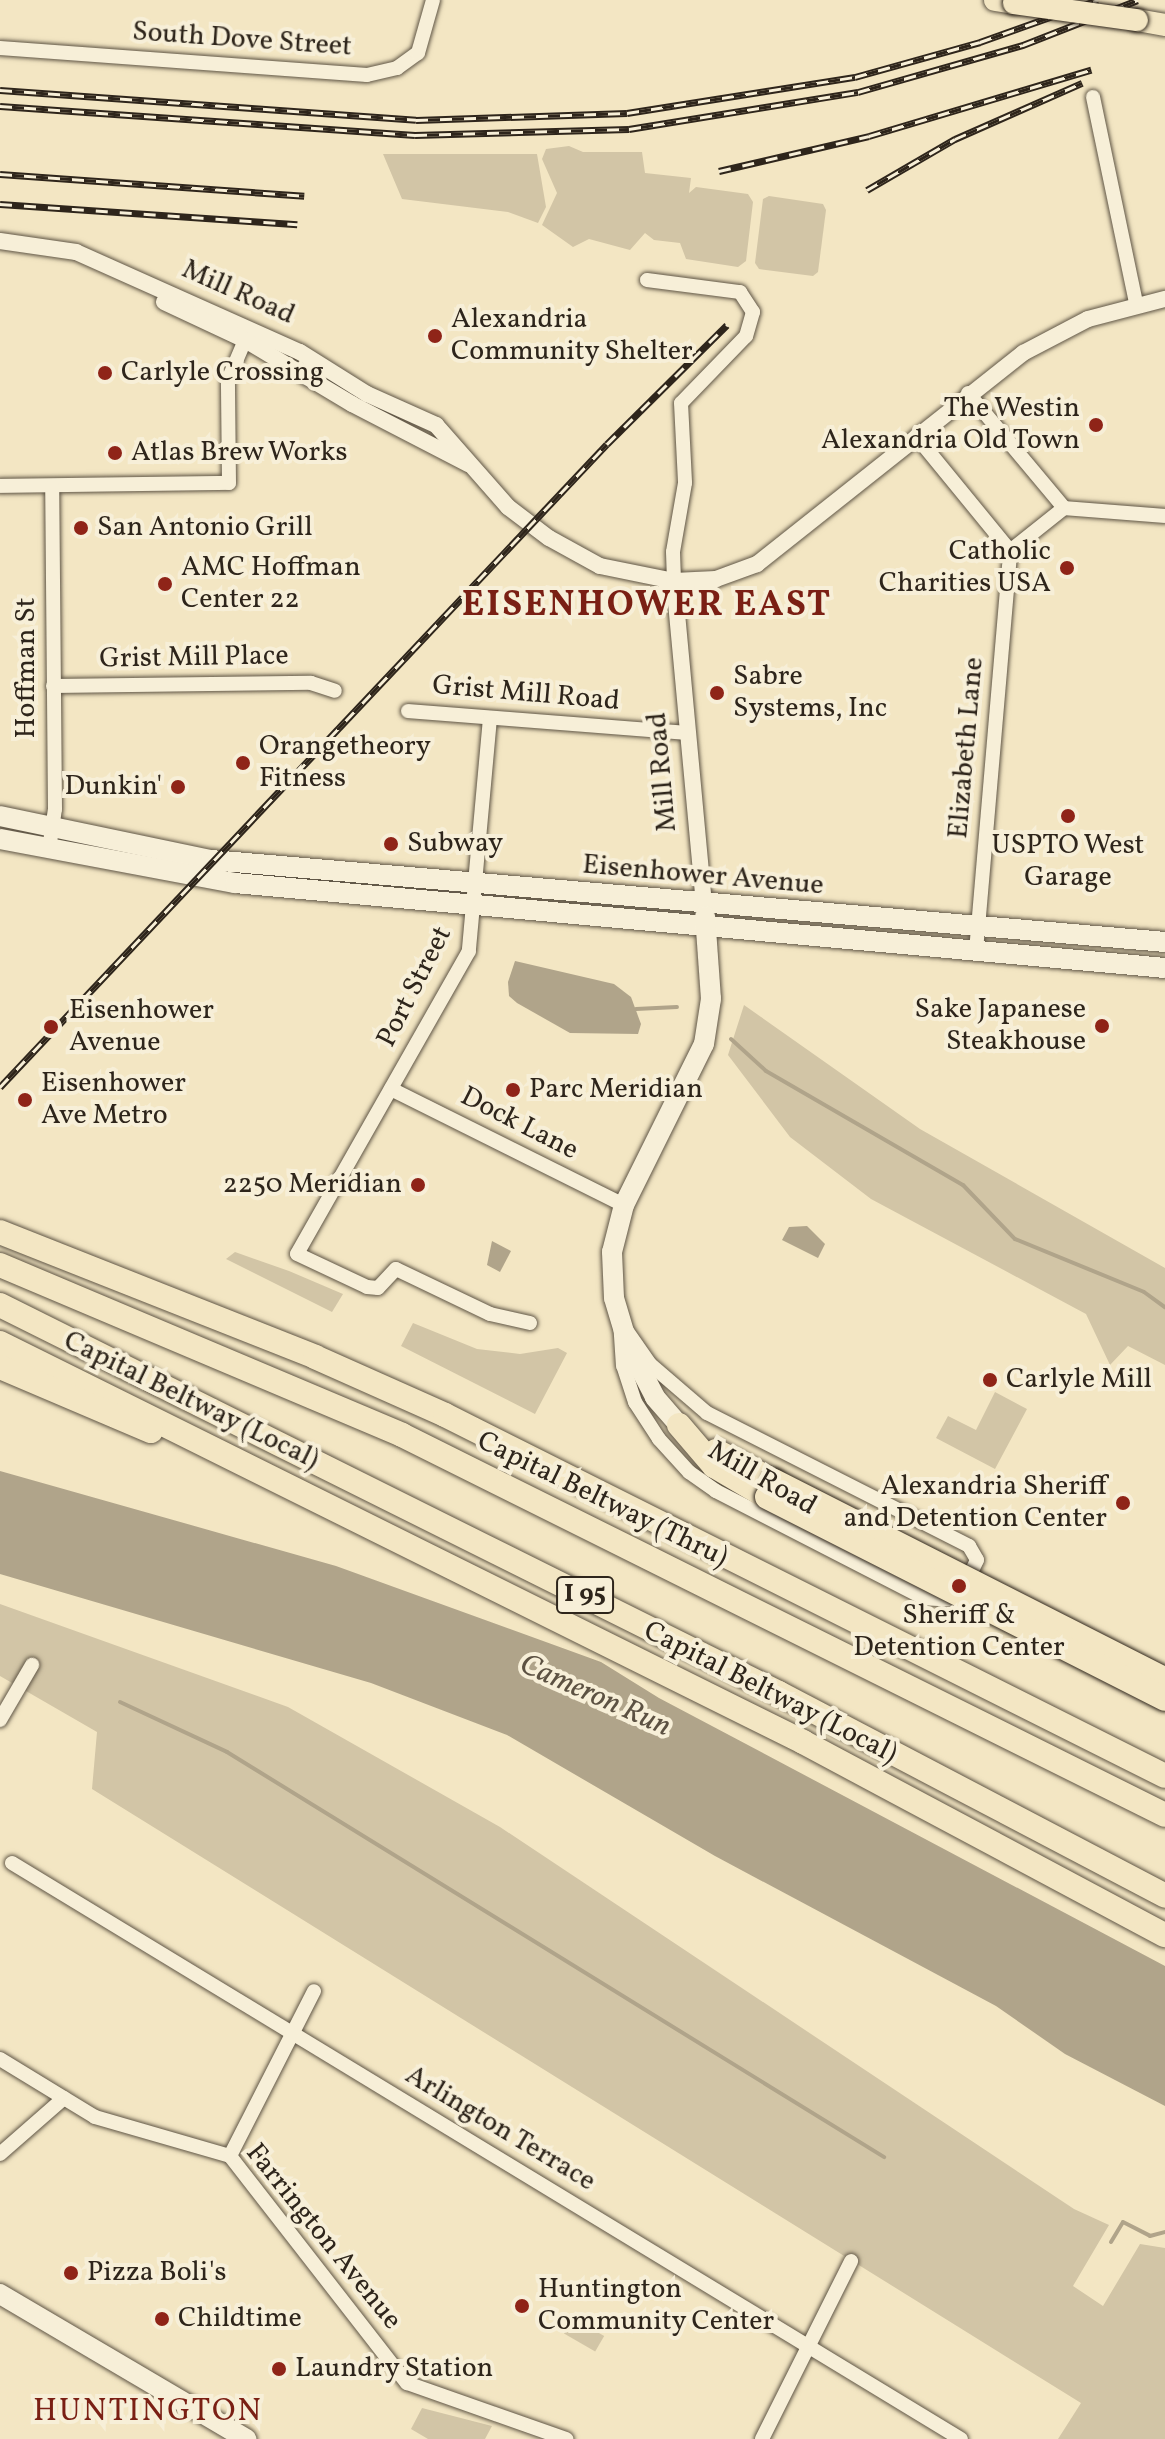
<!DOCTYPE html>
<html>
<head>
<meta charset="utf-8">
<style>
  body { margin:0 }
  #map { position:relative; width:1165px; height:2439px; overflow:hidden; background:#f3e6c3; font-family:Vollkorn,serif }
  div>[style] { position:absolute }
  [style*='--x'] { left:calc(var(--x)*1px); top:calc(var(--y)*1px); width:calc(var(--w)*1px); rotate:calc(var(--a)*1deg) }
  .green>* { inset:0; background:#d2c5a6; transform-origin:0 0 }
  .water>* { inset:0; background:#b0a48a }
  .stream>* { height:4px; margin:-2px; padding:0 2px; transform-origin:2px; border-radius:2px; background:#b0a48a }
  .roads { filter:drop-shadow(0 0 2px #5f5545) drop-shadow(0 0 2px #5f5545) }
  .minor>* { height:14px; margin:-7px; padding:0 7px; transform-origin:7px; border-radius:7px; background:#f7efd8 }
  .tertiary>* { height:16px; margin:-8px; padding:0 8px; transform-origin:8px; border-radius:8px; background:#f7efd8 }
  .secondary>* { height:20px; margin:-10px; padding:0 10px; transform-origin:10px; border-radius:10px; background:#f7efd8 }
  .primary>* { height:22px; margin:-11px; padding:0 11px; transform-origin:11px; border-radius:11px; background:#f3e6c3 }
  .motorway>* { height:24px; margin:-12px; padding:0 12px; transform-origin:12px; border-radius:12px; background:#f3e6c3 }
  .rail>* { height:7px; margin-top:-3.5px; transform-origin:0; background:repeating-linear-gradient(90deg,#f7efd8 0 12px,#2e251b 0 24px); box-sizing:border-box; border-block:2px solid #2e251b }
  .bridges { filter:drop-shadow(0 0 2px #2e251b) drop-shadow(0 0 2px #2e251b) }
  .primary-bridge>* { height:22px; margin:-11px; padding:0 11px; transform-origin:11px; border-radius:11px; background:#f3e6c3 }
  .motorway-bridge>* { height:24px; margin:-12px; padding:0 12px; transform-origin:12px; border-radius:12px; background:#f3e6c3 }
  .dots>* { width:22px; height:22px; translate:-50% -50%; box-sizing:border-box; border:4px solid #f7efd8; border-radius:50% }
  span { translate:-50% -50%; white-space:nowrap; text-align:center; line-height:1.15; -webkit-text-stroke:8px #f7efd8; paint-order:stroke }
  .shield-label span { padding:2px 6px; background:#f7efd8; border:2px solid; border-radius:6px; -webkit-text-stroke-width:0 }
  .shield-label { font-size:26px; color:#2e251b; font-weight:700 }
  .street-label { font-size:28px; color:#2e251b }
  .poi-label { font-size:28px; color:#2e251b }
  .left { translate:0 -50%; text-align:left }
  .right { translate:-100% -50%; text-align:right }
  .water-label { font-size:30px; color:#5c5142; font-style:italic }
  .quarter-label { font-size:32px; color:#7a1f14; letter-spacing:2px }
  .district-label { font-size:36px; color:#7a1f14; font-weight:700; letter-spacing:2px }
</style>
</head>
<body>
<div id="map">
  <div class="green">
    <div style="clip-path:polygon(569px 146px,583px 152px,642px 152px,645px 173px,691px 178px,689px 193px,696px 187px,748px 194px,753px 202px,746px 261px,738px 267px,686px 259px,680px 243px,654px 240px,645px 233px,630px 250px,589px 239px,573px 247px,542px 225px,557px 193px,542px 159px,546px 149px)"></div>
    <div style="clip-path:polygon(383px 154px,537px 154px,546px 207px,538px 223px,508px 212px,402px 199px)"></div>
    <div style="clip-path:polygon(769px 196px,823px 204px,826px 210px,818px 272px,813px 276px,759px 269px,755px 263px,763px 199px)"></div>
    <div style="clip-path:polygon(744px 1005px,920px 1129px,1165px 1268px,1165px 1365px,1128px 1346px,1110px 1365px,1086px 1314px,871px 1199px,790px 1137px,728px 1055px)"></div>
    <div style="clip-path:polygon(235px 1252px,289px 1271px,343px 1294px,332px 1312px,226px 1259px)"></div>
    <div style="clip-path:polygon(413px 1323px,477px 1349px,520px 1354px,558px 1348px,567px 1353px,535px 1414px,401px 1346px)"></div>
    <div style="clip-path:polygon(995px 1392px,1027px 1409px,995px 1469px,936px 1438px,948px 1416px,976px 1430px)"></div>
    <div style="clip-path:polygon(0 1604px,288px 1707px,500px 1827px,1074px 2209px,1109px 2225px,1073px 2286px,1103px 2306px,1140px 2244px,1165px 2248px,1165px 2439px,1058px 2439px,1081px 2403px,92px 1789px,97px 1732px,0 1676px)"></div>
    <div style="left:573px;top:2318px;width:36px;height:18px;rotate:30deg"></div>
    <div style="clip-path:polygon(422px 2408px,492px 2426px,485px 2439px,428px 2439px,411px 2429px)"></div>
  </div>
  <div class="water">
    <div style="clip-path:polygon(515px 961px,614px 984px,631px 997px,641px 1024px,638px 1034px,570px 1033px,517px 1003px,509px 996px,508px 982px)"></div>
    <div style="clip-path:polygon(807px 1226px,825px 1244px,818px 1258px,782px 1240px,789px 1227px)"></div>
    <div style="clip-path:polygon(492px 1241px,511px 1251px,500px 1272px,487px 1265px)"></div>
    <div style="clip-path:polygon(0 1471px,336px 1566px,601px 1662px,659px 1698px,1165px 1966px,1165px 2106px,1065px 2054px,996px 2006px,715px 1856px,507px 1735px,371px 1683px,0 1574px)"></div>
  </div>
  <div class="stream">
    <div style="--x:636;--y:1009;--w:41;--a:-2.8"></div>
    <div style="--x:731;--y:1039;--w:47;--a:42.4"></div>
    <div style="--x:766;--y:1071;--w:228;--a:30.1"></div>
    <div style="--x:963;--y:1185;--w:75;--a:46.1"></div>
    <div style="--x:1015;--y:1239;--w:139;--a:22.3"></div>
    <div style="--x:1144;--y:1292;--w:26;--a:36"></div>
    <div style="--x:120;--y:1702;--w:118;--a:25"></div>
    <div style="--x:227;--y:1752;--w:772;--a:31.65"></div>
    <div style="--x:1111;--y:2242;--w:23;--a:-59"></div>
    <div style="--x:1123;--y:2222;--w:30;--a:27"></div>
    <div style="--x:1150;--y:2236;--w:16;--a:-15"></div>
  </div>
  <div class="roads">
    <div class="minor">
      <div style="--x:0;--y:48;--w:368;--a:4.2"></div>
      <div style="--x:367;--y:75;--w:31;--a:-13"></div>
      <div style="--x:397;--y:68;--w:26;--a:-36"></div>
      <div style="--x:418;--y:53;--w:55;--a:-74.2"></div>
      <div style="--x:1093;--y:97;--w:210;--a:78.2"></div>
      <div style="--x:647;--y:280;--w:94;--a:7.4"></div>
      <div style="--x:740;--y:292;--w:24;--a:57"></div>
      <div style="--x:753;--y:312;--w:25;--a:106"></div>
      <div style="--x:746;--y:336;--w:93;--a:134.1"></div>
      <div style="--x:681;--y:403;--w:80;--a:87.1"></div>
      <div style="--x:685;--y:483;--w:70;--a:99.9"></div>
      <div style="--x:673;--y:552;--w:29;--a:88"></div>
      <div style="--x:968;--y:393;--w:150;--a:50.1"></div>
      <div style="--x:916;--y:436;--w:149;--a:50.7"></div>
      <div style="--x:0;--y:486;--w:229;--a:-0.8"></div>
      <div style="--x:229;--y:483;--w:103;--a:-90.6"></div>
      <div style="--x:228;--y:380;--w:51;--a:-66.9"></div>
      <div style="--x:1010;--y:551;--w:69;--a:-38.5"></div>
      <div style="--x:1064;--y:508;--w:101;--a:4.5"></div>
      <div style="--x:53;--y:686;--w:258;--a:-0.7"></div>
      <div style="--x:311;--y:683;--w:25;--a:18"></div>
      <div style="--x:408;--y:711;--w:280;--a:4.5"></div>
      <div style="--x:490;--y:718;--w:234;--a:95.2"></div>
      <div style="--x:469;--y:951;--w:348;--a:119.6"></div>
      <div style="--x:297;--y:1254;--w:77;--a:25.2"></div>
      <div style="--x:367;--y:1287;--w:11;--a:5"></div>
      <div style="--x:378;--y:1288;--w:26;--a:-47"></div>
      <div style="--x:396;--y:1269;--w:104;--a:25.6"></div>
      <div style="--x:490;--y:1314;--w:41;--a:12.7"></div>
      <div style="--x:49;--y:849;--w:40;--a:-81.5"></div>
      <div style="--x:55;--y:809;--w:323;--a:-90.5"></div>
      <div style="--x:976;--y:951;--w:401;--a:-85.1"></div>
      <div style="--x:391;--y:1089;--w:260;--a:26.5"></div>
      <div style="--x:620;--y:1321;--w:52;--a:55.1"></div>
      <div style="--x:650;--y:1364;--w:75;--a:40.7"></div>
      <div style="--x:707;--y:1413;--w:294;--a:26.9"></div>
      <div style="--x:969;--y:1546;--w:16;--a:60"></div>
      <div style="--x:977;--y:1560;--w:44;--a:115.4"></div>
      <div style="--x:958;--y:1600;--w:34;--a:-177"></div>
      <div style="--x:924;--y:1598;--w:234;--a:-152.8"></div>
      <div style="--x:716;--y:1491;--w:33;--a:-145"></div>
      <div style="--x:689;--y:1472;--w:45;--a:-132.3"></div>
      <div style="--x:659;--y:1439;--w:44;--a:-123"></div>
      <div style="--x:635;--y:1402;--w:38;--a:-108"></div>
      <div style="--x:623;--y:1366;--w:45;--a:-93.8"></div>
      <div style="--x:0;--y:1720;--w:64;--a:-59.8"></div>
      <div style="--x:12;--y:1863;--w:1110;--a:31.26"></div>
      <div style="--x:0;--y:2059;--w:111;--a:31.4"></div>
      <div style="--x:95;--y:2117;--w:141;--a:16.1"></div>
      <div style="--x:230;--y:2156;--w:288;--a:52.1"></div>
      <div style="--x:407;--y:2383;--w:169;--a:19.4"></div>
      <div style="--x:0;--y:2154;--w:85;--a:-41.2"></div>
      <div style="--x:230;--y:2156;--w:185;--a:-63"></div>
      <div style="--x:762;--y:2439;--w:199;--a:-63.4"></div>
    </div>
    <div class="tertiary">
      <div style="--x:0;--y:241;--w:77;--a:8.2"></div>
      <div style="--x:76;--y:252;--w:245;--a:24.1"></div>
      <div style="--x:300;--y:352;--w:79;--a:32.1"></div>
      <div style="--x:367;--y:394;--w:76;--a:24.2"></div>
      <div style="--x:436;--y:425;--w:109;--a:48.7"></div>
      <div style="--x:508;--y:507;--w:51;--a:37.1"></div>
      <div style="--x:549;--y:538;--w:58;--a:28.8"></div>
      <div style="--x:600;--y:566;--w:76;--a:11.5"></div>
      <div style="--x:674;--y:581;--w:42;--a:-2.7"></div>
      <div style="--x:716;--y:579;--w:44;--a:-20.1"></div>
      <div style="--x:757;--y:564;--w:340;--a:-38.4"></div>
      <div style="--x:1023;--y:353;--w:73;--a:-27.6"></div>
      <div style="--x:1088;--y:319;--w:80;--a:-14.6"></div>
      <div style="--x:164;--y:302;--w:89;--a:25.1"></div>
      <div style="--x:245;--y:340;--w:125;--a:30.9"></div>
      <div style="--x:352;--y:404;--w:131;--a:27.3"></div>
      <div style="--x:674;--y:581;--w:325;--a:84.7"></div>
    </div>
    <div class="secondary">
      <div style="--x:0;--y:816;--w:216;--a:11.8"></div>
      <div style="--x:211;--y:860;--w:958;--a:4.91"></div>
      <div style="--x:0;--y:839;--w:239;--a:10.6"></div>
      <div style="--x:235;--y:883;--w:934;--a:5.22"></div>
      <div style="--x:679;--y:1425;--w:37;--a:-131"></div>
      <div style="--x:655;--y:1397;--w:59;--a:-117.4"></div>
      <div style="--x:628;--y:1345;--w:49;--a:-106.6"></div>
      <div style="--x:614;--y:1298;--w:46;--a:-92.5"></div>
      <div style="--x:612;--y:1252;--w:49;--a:-75.7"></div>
      <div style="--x:624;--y:1205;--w:180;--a:-63.6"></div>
      <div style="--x:704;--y:1044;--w:46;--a:-81.2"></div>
      <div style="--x:711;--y:999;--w:83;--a:-94.1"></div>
      <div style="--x:0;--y:2294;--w:286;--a:30.5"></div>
    </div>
    <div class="primary">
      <div style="--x:995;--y:0;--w:19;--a:9"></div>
      <div style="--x:1137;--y:20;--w:28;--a:10"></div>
    </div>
    <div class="motorway">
      <div style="--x:0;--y:1232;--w:339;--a:21.6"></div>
      <div style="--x:315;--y:1357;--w:142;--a:24"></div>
      <div style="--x:445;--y:1415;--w:805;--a:26.63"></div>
      <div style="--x:0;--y:1265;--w:436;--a:22.9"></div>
      <div style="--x:402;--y:1435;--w:852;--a:26.47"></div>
      <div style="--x:0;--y:1305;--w:870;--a:26.48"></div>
      <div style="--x:779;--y:1693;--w:436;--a:27.7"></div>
      <div style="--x:0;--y:1343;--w:897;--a:26.42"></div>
      <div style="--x:803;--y:1742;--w:410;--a:28.1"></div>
      <div style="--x:0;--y:1367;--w:164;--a:23"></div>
      <div style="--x:679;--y:1425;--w:54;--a:49.5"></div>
      <div style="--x:714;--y:1466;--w:61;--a:30.3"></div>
      <div style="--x:716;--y:1451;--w:65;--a:27.3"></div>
    </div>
  </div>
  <div class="rail">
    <div style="--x:0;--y:90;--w:417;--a:4.1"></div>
    <div style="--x:416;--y:120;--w:211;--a:-1.9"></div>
    <div style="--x:627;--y:113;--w:231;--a:-9"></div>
    <div style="--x:855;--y:77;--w:130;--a:-15.6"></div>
    <div style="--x:980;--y:42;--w:125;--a:-19.6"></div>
    <div style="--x:0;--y:106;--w:416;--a:4"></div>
    <div style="--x:415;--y:135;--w:214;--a:-1.6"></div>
    <div style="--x:629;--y:129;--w:232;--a:-9.2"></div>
    <div style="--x:858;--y:92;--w:172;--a:-15.9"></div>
    <div style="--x:1023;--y:45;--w:123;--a:-21.4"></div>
    <div style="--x:719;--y:171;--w:154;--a:-13.1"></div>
    <div style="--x:869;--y:136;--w:232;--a:-16.6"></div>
    <div style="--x:0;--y:174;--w:305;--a:4.1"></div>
    <div style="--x:867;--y:190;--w:102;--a:-30.1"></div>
    <div style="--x:955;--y:139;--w:139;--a:-23.8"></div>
    <div style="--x:0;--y:204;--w:298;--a:3.9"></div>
    <div style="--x:0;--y:1087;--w:884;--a:-46.65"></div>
    <div style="--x:607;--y:444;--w:169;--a:-44.8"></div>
  </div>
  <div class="bridges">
    <div class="primary-bridge">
      <div style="--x:1014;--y:3;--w:124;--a:7.9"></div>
    </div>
    <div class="motorway-bridge">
      <div style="--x:774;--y:1481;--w:438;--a:26.9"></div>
      <div style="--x:767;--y:1497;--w:446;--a:26.9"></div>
    </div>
  </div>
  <div class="dots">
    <div style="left:435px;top:336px;background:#8f2418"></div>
    <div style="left:105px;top:373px;background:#8f2418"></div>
    <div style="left:1096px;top:425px;background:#8f2418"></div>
    <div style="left:115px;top:453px;background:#8f2418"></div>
    <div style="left:81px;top:528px;background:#8f2418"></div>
    <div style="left:1067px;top:568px;background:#8f2418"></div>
    <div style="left:165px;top:584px;background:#8f2418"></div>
    <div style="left:717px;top:693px;background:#8f2418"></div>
    <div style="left:243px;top:763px;background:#8f2418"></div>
    <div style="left:178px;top:787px;background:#8f2418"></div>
    <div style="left:1068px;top:816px;background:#8f2418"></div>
    <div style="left:391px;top:844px;background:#8f2418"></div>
    <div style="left:1102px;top:1026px;background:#8f2418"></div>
    <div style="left:51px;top:1027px;background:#8f2418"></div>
    <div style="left:513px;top:1090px;background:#8f2418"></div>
    <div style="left:25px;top:1100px;background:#8f2418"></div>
    <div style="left:418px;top:1185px;background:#8f2418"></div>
    <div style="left:990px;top:1380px;background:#8f2418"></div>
    <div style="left:1123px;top:1503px;background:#8f2418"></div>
    <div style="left:959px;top:1586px;background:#8f2418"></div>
    <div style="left:71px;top:2273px;background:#8f2418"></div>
    <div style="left:522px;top:2306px;background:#8f2418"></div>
    <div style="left:162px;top:2319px;background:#8f2418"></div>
    <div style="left:279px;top:2369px;background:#8f2418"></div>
  </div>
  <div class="shield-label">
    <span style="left:585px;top:1595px">I 95</span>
  </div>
  <div class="street-label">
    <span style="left:242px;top:40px;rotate:4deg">South Dove Street</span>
    <span style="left:238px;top:293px;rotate:24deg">Mill Road</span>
    <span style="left:194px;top:658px;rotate:-1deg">Grist Mill Place</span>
    <span style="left:27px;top:668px;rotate:-90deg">Hoffman St</span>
    <span style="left:526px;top:694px;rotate:5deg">Grist Mill Road</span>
    <span style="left:967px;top:748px;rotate:-85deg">Elizabeth Lane</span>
    <span style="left:663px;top:772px;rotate:-95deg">Mill Road</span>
    <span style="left:703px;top:876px;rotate:5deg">Eisenhower Avenue</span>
    <span style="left:415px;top:987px;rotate:-63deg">Port Street</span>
    <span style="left:519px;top:1124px;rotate:27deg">Dock Lane</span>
    <span style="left:191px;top:1401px;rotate:26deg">Capital Beltway (Local)</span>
    <span style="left:762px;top:1479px;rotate:30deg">Mill Road</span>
    <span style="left:602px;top:1500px;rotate:26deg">Capital Beltway (Thru)</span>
    <span style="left:770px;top:1693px;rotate:27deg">Capital Beltway (Local)</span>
    <span style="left:500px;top:2129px;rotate:31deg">Arlington Terrace</span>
    <span style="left:323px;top:2237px;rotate:51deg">Farrington Avenue</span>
  </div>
  <div class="poi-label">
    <span class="left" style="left:451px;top:336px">Alexandria<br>Community Shelter</span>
    <span class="left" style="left:121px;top:373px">Carlyle Crossing</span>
    <span class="right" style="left:1080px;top:425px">The Westin<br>Alexandria Old Town</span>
    <span class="left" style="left:131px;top:453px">Atlas Brew Works</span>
    <span class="left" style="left:97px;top:528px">San Antonio Grill</span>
    <span class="right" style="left:1051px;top:568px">Catholic<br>Charities USA</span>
    <span class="left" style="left:181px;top:584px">AMC Hoffman<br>Center 22</span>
    <span class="left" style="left:733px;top:693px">Sabre<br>Systems, Inc</span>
    <span class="left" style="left:259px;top:763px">Orangetheory<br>Fitness</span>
    <span class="right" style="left:162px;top:787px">Dunkin'</span>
    <span class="left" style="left:407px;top:844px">Subway</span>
    <span style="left:1068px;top:862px">USPTO West<br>Garage</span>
    <span class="right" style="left:1086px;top:1026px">Sake Japanese<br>Steakhouse</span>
    <span class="left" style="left:69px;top:1027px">Eisenhower<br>Avenue</span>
    <span class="left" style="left:41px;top:1100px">Eisenhower<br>Ave Metro</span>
    <span class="left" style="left:529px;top:1090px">Parc Meridian</span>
    <span class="right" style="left:402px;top:1185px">2250 Meridian</span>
    <span class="left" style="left:1006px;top:1380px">Carlyle Mill</span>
    <span class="right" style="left:1107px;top:1503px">Alexandria Sheriff<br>and Detention Center</span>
    <span style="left:959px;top:1632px">Sheriff &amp;<br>Detention Center</span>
    <span class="left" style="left:87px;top:2273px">Pizza Boli's</span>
    <span class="left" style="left:538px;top:2306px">Huntington<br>Community Center</span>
    <span class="left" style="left:178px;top:2319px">Childtime</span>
    <span class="left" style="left:295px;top:2369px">Laundry Station</span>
  </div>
  <div class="water-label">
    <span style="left:595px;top:1696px;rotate:24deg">Cameron Run</span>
  </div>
  <div class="quarter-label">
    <span style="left:148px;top:2412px">HUNTINGTON</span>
  </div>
  <div class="district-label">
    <span style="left:647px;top:607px">EISENHOWER EAST</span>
  </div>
</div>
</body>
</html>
